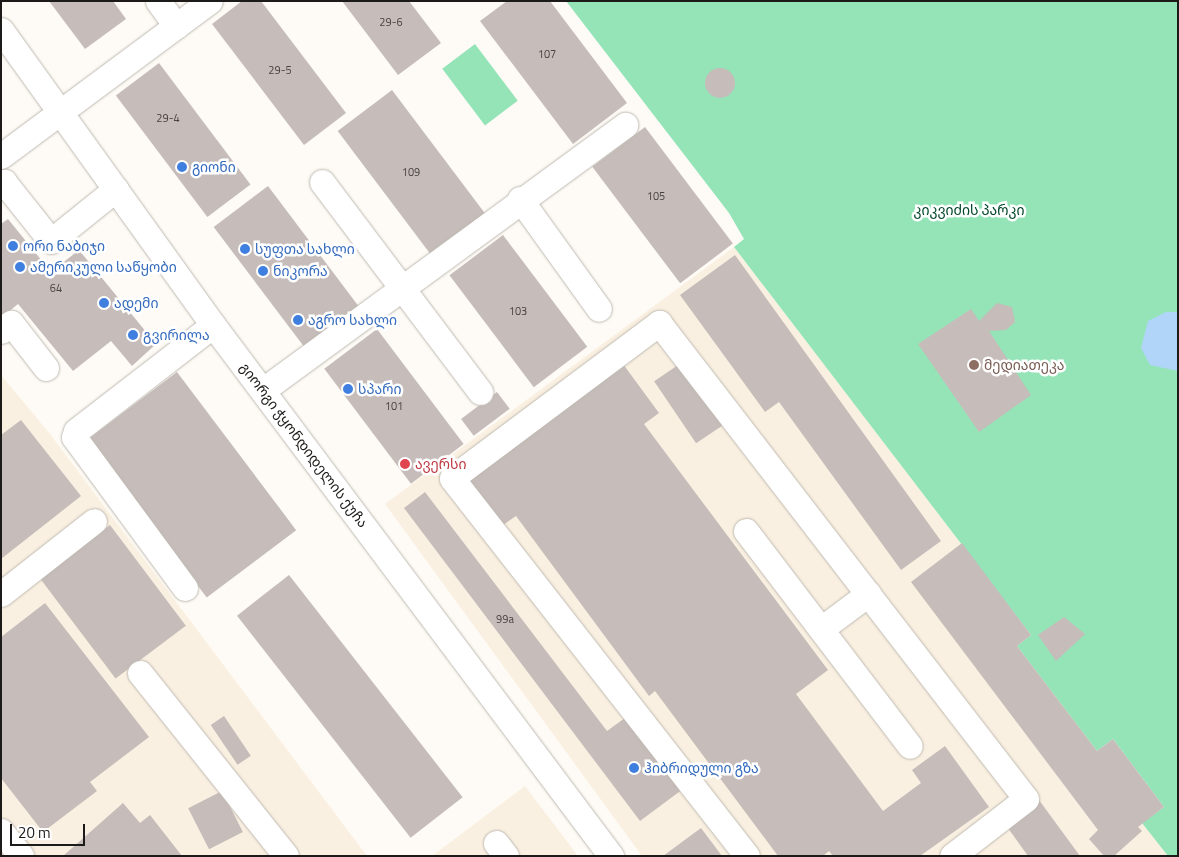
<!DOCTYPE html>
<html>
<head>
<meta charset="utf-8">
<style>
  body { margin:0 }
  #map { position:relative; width:1179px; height:857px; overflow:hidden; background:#fefbf6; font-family:"Titillium Web","Noto Sans Georgian",sans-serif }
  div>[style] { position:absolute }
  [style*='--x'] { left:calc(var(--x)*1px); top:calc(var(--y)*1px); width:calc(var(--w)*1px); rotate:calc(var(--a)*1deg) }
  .built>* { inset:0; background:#faf0e1 }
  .green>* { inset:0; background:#94e4b8; transform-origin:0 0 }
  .water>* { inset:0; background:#b1d5f8 }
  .building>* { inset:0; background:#c6bcba; transform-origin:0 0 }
  .round { border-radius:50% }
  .roads { filter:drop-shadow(0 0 1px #bfbab2) drop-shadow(0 0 1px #bfbab2) }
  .minor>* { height:25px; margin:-12.5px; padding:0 12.5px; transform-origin:12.5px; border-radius:12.5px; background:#fff }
  .dots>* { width:14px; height:14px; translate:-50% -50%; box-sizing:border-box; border:2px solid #fff; border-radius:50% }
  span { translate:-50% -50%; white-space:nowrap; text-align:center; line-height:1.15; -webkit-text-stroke:5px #fff; paint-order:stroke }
  .number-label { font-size:11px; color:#474341 }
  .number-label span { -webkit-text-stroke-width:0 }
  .shop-label { font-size:14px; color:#366cbe }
  .left { translate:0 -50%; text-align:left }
  .park-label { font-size:14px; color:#01472a }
  .education-label { font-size:14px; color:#785e54 }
  .street-label { font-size:14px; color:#1d1b19 }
  .health-label { font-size:14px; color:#be3a42 }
  .frame { position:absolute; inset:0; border:2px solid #1d1b19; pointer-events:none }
  .scale { position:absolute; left:10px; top:824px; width:75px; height:22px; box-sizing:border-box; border:2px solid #1d1b19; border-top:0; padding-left:6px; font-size:15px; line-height:18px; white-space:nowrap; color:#1d1b19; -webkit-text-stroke:4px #fff; paint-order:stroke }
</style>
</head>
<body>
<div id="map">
  <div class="built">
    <div style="clip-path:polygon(734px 247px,1031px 635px,1018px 646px,1097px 751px,1113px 739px,1164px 807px,1143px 824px,1168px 856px,642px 856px,385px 504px)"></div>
    <div style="clip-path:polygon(1px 375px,50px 434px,367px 856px,1px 856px)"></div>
    <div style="clip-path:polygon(525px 786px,578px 856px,432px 856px)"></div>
  </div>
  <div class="green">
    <div style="clip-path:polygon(566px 1px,1178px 1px,1178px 856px,1168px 856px,1142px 823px,1164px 807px,1113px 739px,1097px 751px,1017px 646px,1031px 635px,734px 247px,744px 239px,729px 213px)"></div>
    <div style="left:475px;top:44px;width:71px;height:41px;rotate:53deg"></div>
  </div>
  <div class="water">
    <div style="clip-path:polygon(1166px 312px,1178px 312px,1178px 371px,1150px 365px,1141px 348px,1148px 321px)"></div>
  </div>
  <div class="building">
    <div style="clip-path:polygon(49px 1px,113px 1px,126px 19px,85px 49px)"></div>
    <div style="clip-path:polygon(242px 1px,261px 1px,346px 113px,304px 145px,212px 24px)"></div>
    <div style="clip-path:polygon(342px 1px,409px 1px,441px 43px,398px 75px)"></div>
    <div style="clip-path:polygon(507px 1px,550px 1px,627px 103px,573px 144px,480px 21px)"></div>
    <div style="left:159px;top:63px;width:152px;height:54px;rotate:53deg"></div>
    <div class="round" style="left:705px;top:68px;width:30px;height:30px"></div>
    <div style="left:392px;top:90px;width:154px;height:68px;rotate:53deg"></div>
    <div style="left:645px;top:127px;width:146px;height:66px;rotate:53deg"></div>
    <div style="left:268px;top:186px;width:153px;height:68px;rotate:53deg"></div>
    <div style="clip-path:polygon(8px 219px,51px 272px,79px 250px,156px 344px,132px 366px,111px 341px,73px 371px,18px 304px,1px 318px,1px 224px)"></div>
    <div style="left:503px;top:235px;width:140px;height:67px;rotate:53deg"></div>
    <div style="clip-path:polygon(735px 255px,941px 541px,901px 570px,779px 402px,765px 412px,680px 295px)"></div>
    <div style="clip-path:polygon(997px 303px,1012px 307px,1015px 322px,1006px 330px,989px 331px,1031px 395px,979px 432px,918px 344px,971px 309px,979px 321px)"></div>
    <div style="left:377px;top:329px;width:144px;height:66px;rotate:53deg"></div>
    <div style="left:684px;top:361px;width:75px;height:36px;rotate:56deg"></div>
    <div style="clip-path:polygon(623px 364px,659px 413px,644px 424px,828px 670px,796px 694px,883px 811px,921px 783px,912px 770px,945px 746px,989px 807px,920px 856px,833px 856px,829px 851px,823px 856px,778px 856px,655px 691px,649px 696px,516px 516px,503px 525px,468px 479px)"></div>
    <div style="left:177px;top:372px;width:198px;height:112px;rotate:53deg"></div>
    <div style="left:497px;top:392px;width:21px;height:45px;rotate:53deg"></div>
    <div style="clip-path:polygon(21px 420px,81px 496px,1px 559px,1px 435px)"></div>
    <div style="clip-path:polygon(425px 492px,607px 731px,629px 715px,683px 789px,640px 821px,404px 508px)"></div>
    <div style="left:110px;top:525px;width:126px;height:88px;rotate:53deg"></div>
    <div style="clip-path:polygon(962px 543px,1031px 635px,1017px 646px,1097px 751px,1113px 739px,1164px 807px,1138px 827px,1142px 831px,1114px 856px,1104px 856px,1089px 839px,1098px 830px,911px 582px)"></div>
    <div style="left:289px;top:575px;width:282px;height:66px;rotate:52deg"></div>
    <div style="clip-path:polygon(45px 603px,149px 737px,90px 782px,97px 791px,43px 832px,1px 778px,1px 637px)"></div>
    <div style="clip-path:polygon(1064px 617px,1085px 634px,1056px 661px,1038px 635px)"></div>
    <div style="left:224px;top:716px;width:48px;height:16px;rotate:56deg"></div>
    <div style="left:222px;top:791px;width:46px;height:38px;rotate:63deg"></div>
    <div style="clip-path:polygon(1039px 800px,1080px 856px,1028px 856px,1005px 824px)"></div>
    <div style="clip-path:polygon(123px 803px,140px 823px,150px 815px,182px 856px,63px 856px)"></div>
    <div style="clip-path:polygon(701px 828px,722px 856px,663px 856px)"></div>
  </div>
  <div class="roads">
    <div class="minor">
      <div style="--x:158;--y:1;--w:31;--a:54"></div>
      <div style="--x:1;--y:30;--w:363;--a:54.3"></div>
      <div style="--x:213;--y:325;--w:664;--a:53.15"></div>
      <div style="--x:1;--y:156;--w:260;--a:-36.6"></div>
      <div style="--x:322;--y:182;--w:263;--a:53"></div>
      <div style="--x:1;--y:184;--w:4;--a:-34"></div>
      <div style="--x:4;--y:182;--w:75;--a:51.5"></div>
      <div style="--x:51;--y:241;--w:83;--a:-38.7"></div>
      <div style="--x:520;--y:199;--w:135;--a:54.3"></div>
      <div style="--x:1;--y:331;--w:13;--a:-39"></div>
      <div style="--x:11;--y:323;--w:57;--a:52.1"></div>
      <div style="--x:263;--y:390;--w:449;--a:-36.2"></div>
      <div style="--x:746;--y:531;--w:270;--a:52.7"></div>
      <div style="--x:185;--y:588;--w:187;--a:-126.3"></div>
      <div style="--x:74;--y:437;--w:6;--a:-72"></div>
      <div style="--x:76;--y:431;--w:173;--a:-37.7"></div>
      <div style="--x:1;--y:594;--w:118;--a:-38.1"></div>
      <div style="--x:821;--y:629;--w:59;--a:-36.7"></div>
      <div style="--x:140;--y:673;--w:234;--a:51.4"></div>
      <div style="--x:1;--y:831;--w:32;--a:51"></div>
      <div style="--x:496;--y:843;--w:16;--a:52"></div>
      <div style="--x:747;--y:856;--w:479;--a:-128"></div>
      <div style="--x:452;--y:478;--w:259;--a:-36.8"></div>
      <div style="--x:659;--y:323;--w:601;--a:52.37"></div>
      <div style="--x:1026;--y:799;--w:93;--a:142.4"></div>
    </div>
  </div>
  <div class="dots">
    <div style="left:182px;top:167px;background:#3f7fe0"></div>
    <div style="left:13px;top:246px;background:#3f7fe0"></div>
    <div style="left:245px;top:249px;background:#3f7fe0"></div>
    <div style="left:20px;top:267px;background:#3f7fe0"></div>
    <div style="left:263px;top:271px;background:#3f7fe0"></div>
    <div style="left:104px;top:303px;background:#3f7fe0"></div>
    <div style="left:298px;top:320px;background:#3f7fe0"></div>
    <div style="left:133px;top:335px;background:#3f7fe0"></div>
    <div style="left:974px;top:365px;background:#8d6e63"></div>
    <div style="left:348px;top:389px;background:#3f7fe0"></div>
    <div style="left:405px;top:464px;background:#e0444e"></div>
    <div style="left:634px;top:768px;background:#3f7fe0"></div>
  </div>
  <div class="number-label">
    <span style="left:391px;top:22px">29-6</span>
    <span style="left:547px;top:54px">107</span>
    <span style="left:280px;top:70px">29-5</span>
    <span style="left:168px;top:118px">29-4</span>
    <span style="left:411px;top:172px">109</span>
    <span style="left:656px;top:196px">105</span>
    <span style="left:56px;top:288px">64</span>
    <span style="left:518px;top:311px">103</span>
    <span style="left:394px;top:406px">101</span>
    <span style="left:505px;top:619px">99a</span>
  </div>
  <div class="shop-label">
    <span class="left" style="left:192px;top:167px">გიონი</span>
    <span class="left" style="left:23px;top:246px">ორი ნაბიჯი</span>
    <span class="left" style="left:255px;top:249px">სუფთა სახლი</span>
    <span class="left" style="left:30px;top:267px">ამერიკული საწყობი</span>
    <span class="left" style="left:273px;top:271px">ნიკორა</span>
    <span class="left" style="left:114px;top:303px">ადემი</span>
    <span class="left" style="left:308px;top:320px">აგრო სახლი</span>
    <span class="left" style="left:143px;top:335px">გვირილა</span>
    <span class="left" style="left:358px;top:389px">სპარი</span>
    <span class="left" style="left:644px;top:768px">ჰიბრიდული გზა</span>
  </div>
  <div class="park-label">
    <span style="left:969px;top:210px">კიკვიძის პარკი</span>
  </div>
  <div class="education-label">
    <span class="left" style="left:984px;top:365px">მედიათეკა</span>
  </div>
  <div class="street-label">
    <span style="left:304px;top:445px;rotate:53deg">გიორგი ჭყონდიდელის ქუჩა</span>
  </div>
  <div class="health-label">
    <span class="left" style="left:415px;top:464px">ავერსი</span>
  </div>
  <div class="frame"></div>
  <div class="scale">20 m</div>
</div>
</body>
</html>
